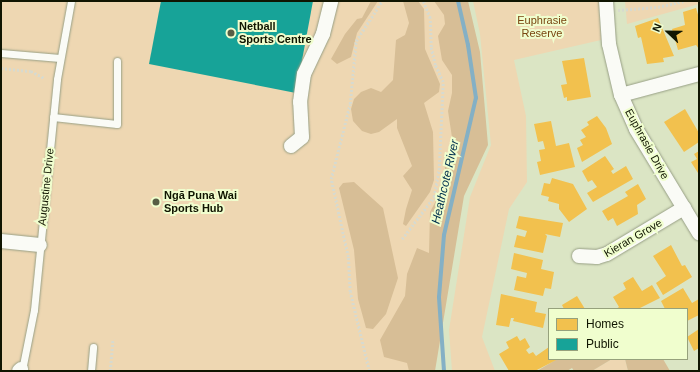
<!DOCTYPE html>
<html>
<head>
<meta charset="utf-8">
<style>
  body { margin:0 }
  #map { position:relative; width:700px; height:372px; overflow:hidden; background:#dbe5c4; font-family:Arial,sans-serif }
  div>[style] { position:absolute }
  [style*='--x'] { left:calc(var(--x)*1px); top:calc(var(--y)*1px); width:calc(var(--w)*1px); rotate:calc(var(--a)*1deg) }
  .green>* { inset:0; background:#eed7b2 }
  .forest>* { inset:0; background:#d7be96 }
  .homes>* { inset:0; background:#f2c14e }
  .public>* { inset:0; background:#17a398 }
  .stream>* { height:4px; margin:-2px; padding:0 2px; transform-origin:2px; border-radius:2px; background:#84b0c5 }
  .path>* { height:2.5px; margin-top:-1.25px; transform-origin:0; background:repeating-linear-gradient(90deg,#d7dacf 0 2px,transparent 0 4px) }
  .roads { filter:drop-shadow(0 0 1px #979f85) drop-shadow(0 0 1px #979f85) }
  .service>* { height:7px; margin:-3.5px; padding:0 3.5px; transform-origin:3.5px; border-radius:3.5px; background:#fafbf6 }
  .minor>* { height:14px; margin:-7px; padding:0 7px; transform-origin:7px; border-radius:7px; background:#fafbf6 }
  .dots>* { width:11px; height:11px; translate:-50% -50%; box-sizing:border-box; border:2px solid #f0fece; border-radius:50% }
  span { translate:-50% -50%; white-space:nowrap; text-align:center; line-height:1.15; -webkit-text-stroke:4px #f0fece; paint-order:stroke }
  .park-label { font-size:11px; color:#794610 }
  .poi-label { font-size:11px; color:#101501; font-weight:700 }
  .left { translate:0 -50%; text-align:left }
  .street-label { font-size:11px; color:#101501 }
  .water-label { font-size:12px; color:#00314e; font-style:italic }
  .frame { position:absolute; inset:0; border:2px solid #101501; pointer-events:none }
  .legend { position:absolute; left:548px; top:308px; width:140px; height:52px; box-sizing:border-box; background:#f0fece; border:1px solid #96a17c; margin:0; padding:5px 7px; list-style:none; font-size:12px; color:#101501 }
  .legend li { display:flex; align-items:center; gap:8px; height:20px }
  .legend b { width:20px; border:1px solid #96a17c }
  .north { position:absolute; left:648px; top:12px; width:40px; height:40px; -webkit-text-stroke:3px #f0fece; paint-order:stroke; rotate:292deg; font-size:11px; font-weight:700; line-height:16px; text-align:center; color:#101501 }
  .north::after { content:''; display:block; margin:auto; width:14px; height:18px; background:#101501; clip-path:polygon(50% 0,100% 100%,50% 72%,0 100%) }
</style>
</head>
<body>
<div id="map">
  <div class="green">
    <div style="clip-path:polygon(1px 1px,468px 1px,462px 195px,432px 371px,1px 371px)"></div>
    <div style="clip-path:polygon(473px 1px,599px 1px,601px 40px,514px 60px,526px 116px,527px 182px,509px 209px,482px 337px,495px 371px,452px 371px,449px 330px,470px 197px,491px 145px,480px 34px)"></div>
    <div style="clip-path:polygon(625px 1px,699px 1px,699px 4px,627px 24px)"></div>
    <div style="clip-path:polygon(612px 359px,625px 359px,628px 371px,592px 371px)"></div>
  </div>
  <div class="forest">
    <div style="clip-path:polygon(371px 1px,378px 1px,357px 33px,351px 57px,337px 64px,331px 59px,345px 34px,357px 19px,362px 18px)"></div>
    <div style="clip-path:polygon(403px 1px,418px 1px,424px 9px,425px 49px,440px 84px,439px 92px,424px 103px,433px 132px,434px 180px,430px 192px,406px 226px,403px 224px,406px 209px,412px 190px,403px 176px,412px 166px,397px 128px,397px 119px,379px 132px,371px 134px,362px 131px,353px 121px,351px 109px,354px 99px,361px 92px,371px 88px,381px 92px,393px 80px,396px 40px,405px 35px,409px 23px)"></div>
    <div style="clip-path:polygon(434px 1px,468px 1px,480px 52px,488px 145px,464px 196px,435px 371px,409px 371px,407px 363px,384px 357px,380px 340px,405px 296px,407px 274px,417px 248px,429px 253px,430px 212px,447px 180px,444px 163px,453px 144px,448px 111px,452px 93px,452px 75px,442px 60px,438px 36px,445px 24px,444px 15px)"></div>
    <div style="clip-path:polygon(354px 182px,383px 208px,398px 278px,386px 314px,373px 329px,366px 328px,358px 299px,354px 250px,339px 188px,343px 183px)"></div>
    <div style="clip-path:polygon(557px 359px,612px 359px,592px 371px,574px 371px,572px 368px,567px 371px,537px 371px)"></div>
    <div style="clip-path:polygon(625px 359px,663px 359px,670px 371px,628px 371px)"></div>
  </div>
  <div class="homes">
    <div style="clip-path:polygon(696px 8px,699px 18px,699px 49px,696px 45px,678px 50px,672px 29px,685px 25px,683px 12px)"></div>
    <div style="clip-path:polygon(658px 18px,674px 56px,663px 58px,664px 62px,647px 64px,641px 37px,638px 38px,635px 26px)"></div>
    <div style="clip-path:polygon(584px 58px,591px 97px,567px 101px,567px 97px,564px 98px,561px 85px,567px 84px,562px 61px)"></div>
    <div style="clip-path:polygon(685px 109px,699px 133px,699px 142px,684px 152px,664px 122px)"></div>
    <div style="clip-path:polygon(597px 116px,606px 128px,612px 144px,582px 162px,577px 148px,583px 145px,580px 140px,586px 137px,581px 130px,589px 125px,587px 122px)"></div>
    <div style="clip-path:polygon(551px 121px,556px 146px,569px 143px,575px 167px,540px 175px,537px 162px,541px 161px,539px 150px,545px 149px,543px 141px,538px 142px,534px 124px)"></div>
    <div style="clip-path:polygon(699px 151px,699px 172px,698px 173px,691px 162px,697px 159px,694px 154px)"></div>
    <div style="clip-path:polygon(605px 156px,614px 169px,611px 171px,613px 174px,626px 166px,633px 179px,593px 202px,587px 193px,597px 187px,592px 180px,588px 182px,582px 171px)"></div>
    <div style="clip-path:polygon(552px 178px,573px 184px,587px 209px,569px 222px,559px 209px,559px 204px,548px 201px,549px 197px,541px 195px,544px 183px,550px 184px)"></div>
    <div style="clip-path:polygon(638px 184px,646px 199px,637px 205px,638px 214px,617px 226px,613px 218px,608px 221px,602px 211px,628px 196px,625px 192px)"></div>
    <div style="clip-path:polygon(519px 216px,563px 223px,560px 237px,545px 234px,547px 236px,543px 253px,514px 247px,517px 235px,525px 237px,527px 231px,516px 228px)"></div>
    <div style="clip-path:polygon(671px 245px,682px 266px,685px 265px,692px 277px,663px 295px,656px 283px,666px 276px,653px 256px)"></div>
    <div style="clip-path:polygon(514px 253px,543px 260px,541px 269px,554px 272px,551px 289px,545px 288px,543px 296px,514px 290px,517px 276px,526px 278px,527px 273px,511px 269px)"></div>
    <div style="clip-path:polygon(633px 277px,642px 291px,652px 285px,660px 298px,638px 309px,616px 309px,619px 307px,613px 297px,626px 289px,623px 283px)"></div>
    <div style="clip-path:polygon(683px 288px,692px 303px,699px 299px,699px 315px,687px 321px,687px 309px,665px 309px,661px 301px)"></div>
    <div style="clip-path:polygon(501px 294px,537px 302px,535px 312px,546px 314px,543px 328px,513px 321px,514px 318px,511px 318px,509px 327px,496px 325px)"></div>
    <div style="clip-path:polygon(577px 296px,585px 309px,564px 309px,562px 305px)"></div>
    <div style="clip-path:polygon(699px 329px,699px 348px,694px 351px,687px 337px)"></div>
    <div style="clip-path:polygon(517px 336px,520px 341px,525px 338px,530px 347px,526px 350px,529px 354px,533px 352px,536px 356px,549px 347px,549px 359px,558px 359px,535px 371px,509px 371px,499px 354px,509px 348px,506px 342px)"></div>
  </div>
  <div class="public">
    <div style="clip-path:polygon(161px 1px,313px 1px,296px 93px,149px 64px)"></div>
  </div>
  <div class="stream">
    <div style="--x:444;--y:371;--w:74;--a:-93.9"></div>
    <div style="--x:439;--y:297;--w:62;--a:-85.4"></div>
    <div style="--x:444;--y:235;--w:141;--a:-76.9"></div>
    <div style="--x:476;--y:98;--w:54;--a:-98.6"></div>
    <div style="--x:468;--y:45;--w:45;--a:-102.8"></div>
  </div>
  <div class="path">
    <div style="--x:618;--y:10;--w:40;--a:-4.3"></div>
    <div style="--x:658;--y:7;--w:26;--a:-13"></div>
    <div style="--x:1;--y:68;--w:30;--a:6"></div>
    <div style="--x:31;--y:71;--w:15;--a:28"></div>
    <div style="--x:402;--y:239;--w:53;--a:-52.7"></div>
    <div style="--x:434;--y:197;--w:27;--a:-80"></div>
    <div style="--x:439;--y:170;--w:88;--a:-87.4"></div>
    <div style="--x:443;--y:82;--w:19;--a:-115"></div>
    <div style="--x:435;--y:65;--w:18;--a:-103"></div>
    <div style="--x:431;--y:47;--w:29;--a:-92"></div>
    <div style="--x:430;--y:18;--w:18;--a:-112"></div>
    <div style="--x:110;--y:371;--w:32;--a:-85"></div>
    <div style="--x:369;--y:371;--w:81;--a:-103.5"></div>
    <div style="--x:350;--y:292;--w:35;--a:-93"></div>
    <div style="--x:348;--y:257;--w:80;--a:-102.3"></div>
    <div style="--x:331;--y:179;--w:77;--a:-75.8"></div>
    <div style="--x:350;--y:104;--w:63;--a:-84.6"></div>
    <div style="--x:356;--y:41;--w:48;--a:-57"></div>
  </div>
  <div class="roads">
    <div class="service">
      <div style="--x:1;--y:53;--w:59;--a:4.8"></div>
      <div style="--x:53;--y:117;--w:64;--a:6.2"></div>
      <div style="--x:117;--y:124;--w:63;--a:-90"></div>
      <div style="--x:22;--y:370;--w:61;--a:-78.7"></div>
      <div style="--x:34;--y:310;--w:232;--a:-84.3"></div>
      <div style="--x:57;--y:79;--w:79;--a:-79.8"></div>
      <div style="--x:91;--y:371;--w:24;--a:-85"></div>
    </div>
    <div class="minor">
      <div style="--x:606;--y:1;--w:43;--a:86"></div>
      <div style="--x:609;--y:44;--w:52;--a:76.8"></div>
      <div style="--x:621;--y:95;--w:37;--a:66"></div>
      <div style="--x:636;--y:129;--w:122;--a:58.8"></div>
      <div style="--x:621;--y:95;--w:81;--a:-15.1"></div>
      <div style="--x:291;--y:146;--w:14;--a:-39"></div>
      <div style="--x:302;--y:137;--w:35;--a:-93"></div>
      <div style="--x:300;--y:102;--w:28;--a:-82"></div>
      <div style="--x:304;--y:74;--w:44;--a:-64.6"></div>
      <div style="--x:323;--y:34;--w:34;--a:-76"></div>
      <div style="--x:1;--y:241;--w:39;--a:6"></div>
      <div style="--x:579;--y:256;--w:18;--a:3"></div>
      <div style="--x:597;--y:257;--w:10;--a:-17"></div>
      <div style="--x:607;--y:254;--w:90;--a:-30.9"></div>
      <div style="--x:19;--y:371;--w:3;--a:-45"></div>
    </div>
  </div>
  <div class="dots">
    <div style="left:231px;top:33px;background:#575e45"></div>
    <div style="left:156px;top:202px;background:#575e45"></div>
  </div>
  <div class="park-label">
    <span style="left:542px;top:27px">Euphrasie<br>Reserve</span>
  </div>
  <div class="poi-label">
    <span class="left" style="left:239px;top:33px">Netball<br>Sports Centre</span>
    <span class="left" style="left:164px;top:202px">Ngā Puna Wai<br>Sports Hub</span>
  </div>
  <div class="street-label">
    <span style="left:647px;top:144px;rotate:61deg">Euphrasie Drive</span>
    <span style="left:46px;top:187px;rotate:-84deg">Augustine Drive</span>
    <span style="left:633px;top:238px;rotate:-30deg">Kieran Grove</span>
  </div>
  <div class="water-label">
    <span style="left:446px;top:182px;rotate:-77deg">Heathcote River</span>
  </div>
  <div class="frame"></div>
  <ul class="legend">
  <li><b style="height:11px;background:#f2c14e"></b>Homes</li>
  <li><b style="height:11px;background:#17a398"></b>Public</li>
  </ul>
  <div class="north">N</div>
</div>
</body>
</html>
